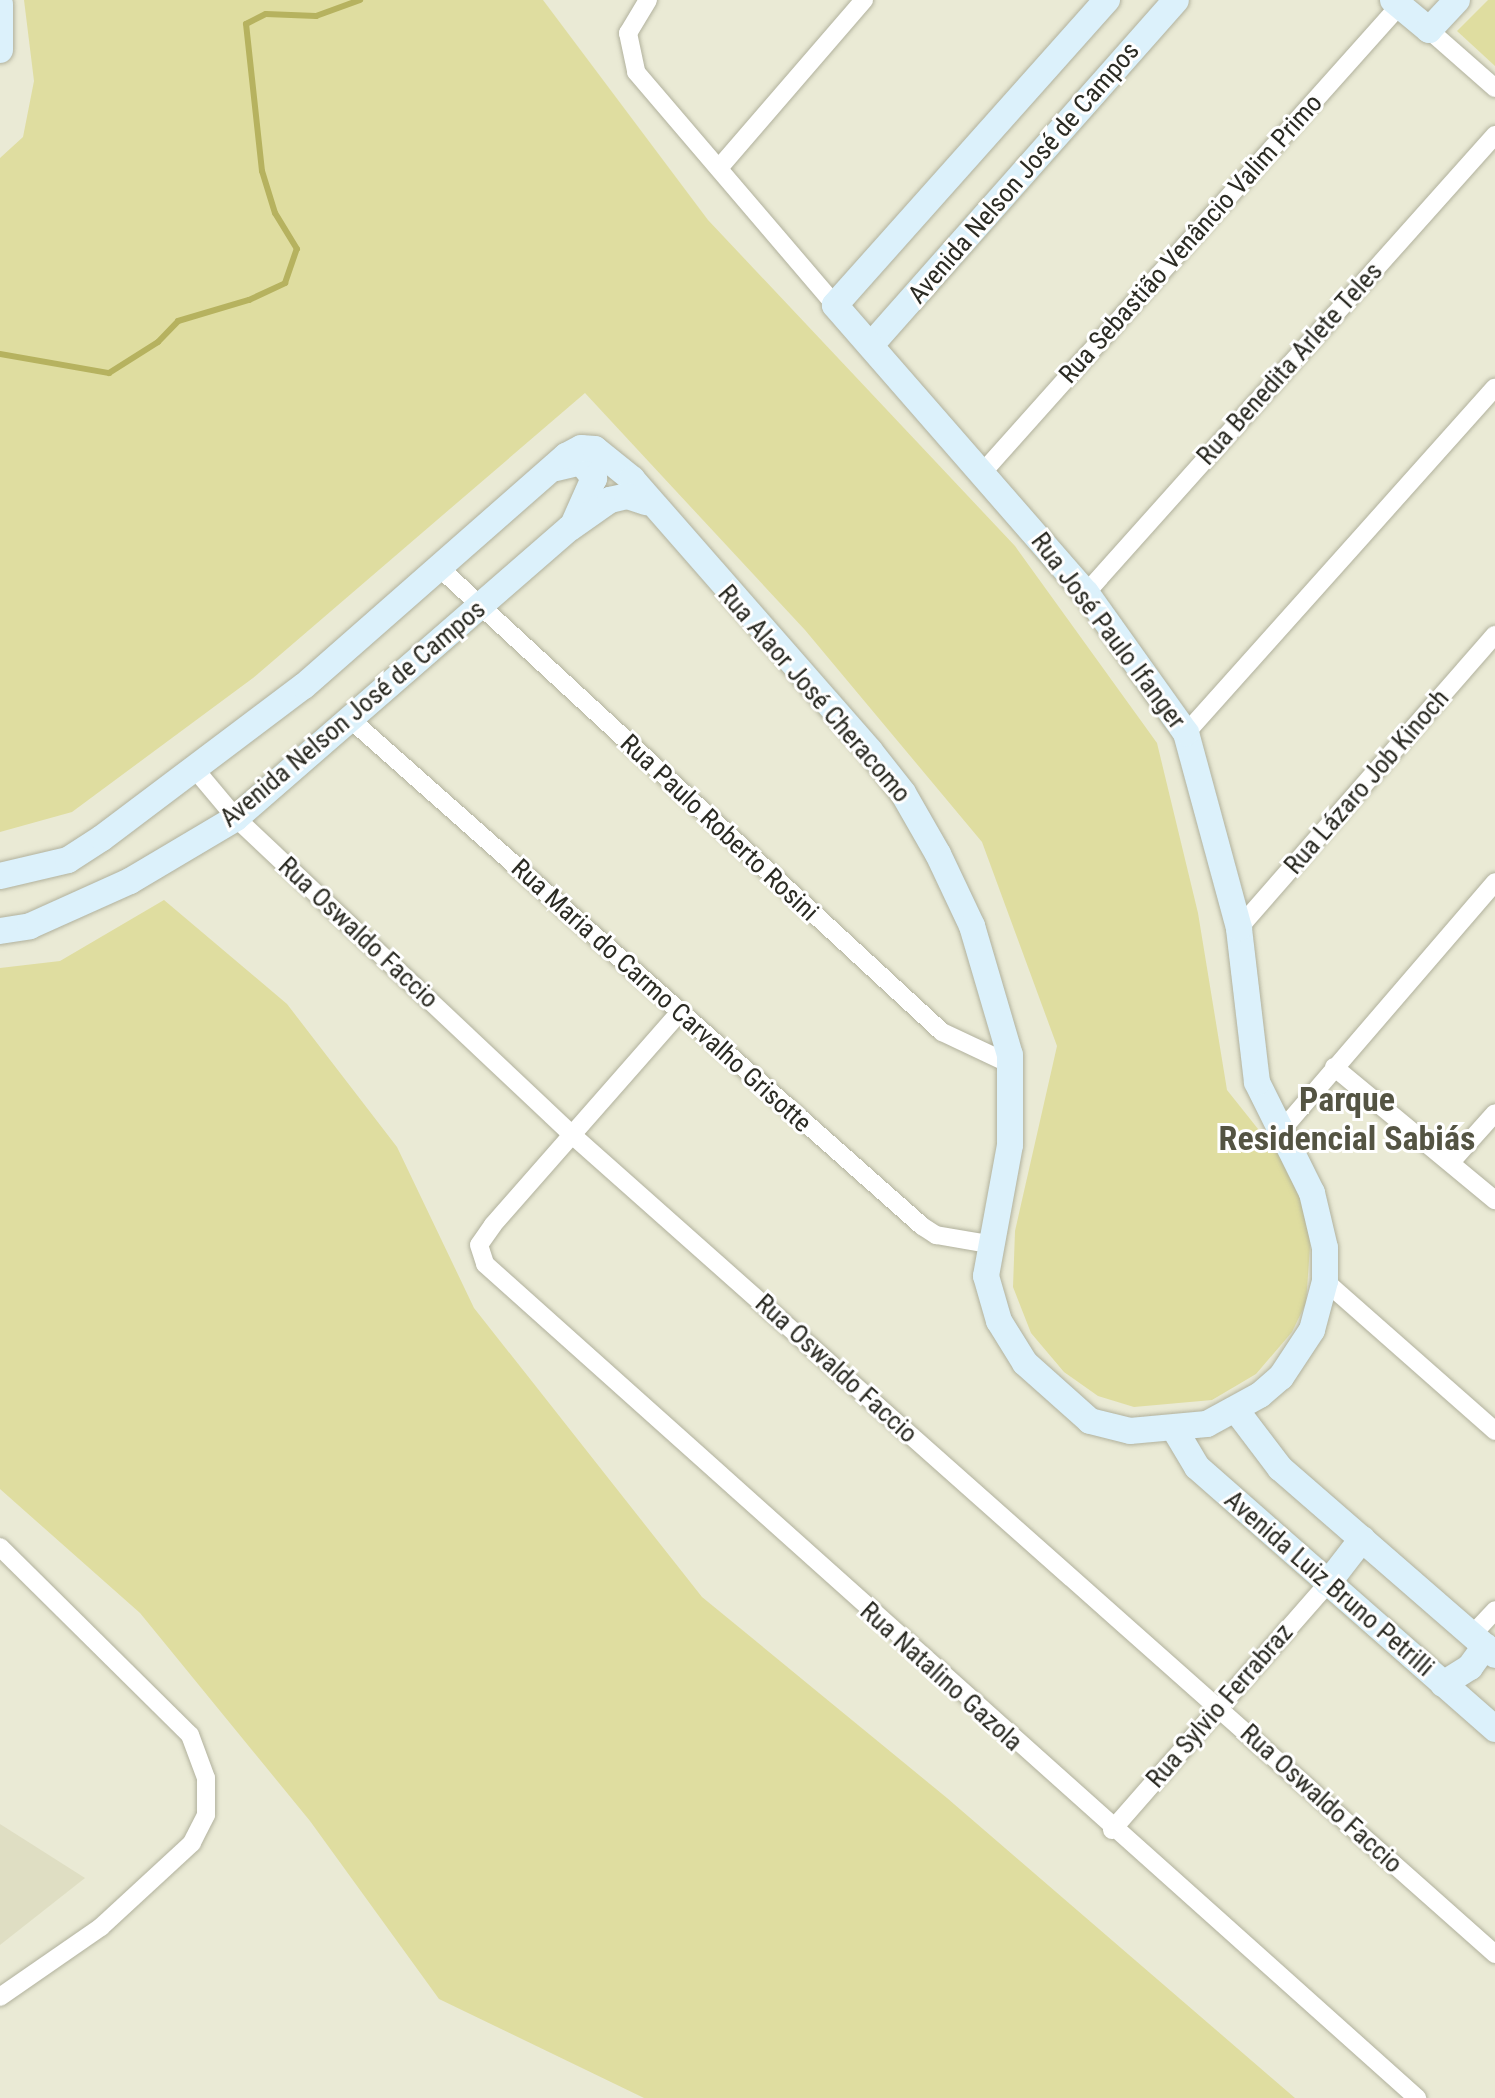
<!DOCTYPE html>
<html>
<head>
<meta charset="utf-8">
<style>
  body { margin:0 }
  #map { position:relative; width:1495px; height:2098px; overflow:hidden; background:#eaead5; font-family:"Roboto Condensed",sans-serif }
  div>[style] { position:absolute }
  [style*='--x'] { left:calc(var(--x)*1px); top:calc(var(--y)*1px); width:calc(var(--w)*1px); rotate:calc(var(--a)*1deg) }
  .built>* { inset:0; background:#dfdec3 }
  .green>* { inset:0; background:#dfdda0 }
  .stream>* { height:6px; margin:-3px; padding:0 3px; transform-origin:3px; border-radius:3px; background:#b6b25f }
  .roads { filter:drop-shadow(0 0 2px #b1b19d) drop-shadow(0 0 2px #b1b19d) }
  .street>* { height:18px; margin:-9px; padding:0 9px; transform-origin:9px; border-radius:9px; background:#fff }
  .secondary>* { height:26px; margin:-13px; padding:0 13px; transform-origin:13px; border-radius:13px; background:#dcf1fb }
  span { translate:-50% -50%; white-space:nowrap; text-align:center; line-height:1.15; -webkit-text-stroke:6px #fff; paint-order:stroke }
  .street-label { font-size:26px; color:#2b2b23 }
  .district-label { font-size:34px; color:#545443; font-weight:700 }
</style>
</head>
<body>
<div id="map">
  <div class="built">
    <div style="clip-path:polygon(0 1824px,85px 1878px,0 1945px)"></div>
  </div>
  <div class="green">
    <div style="clip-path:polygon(24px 0,543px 0,708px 220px,1015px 546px,1157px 743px,1198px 913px,1227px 1090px,1278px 1154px,1302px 1197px,1311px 1233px,1306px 1303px,1292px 1332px,1256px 1374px,1212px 1400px,1134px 1407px,1098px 1396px,1064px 1372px,1031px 1333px,1013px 1287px,1015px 1231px,1057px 1046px,982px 842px,805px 630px,585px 393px,253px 678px,72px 812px,0 832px,0 158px,23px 137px,34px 81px)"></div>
    <div style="clip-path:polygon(1488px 0,1495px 0,1495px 66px,1457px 31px)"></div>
    <div style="clip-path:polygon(164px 900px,287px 1004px,397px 1147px,474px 1308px,702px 1597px,947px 1798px,1295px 2098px,644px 2098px,439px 1999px,310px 1821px,140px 1613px,0 1489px,0 968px,60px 961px)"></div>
  </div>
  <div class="stream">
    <div style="--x:0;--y:354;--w:111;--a:9.9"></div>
    <div style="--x:109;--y:373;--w:58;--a:-32.3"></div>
    <div style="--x:158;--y:342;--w:29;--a:-46"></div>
    <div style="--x:178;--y:321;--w:74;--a:-16.5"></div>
    <div style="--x:249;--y:300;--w:40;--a:-25"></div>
    <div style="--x:285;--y:283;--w:36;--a:-71"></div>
    <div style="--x:297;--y:249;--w:42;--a:-121.4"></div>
    <div style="--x:275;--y:213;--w:44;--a:-107.2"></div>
    <div style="--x:262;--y:171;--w:148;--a:-96.2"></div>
    <div style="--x:246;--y:24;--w:22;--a:-27"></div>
    <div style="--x:266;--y:14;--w:50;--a:2.3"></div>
    <div style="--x:316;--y:16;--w:47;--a:-20"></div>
  </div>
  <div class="roads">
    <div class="street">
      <div style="--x:648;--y:0;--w:39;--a:121"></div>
      <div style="--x:628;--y:33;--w:40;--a:78"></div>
      <div style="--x:636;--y:72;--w:306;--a:49.5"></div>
      <div style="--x:1429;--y:30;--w:88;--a:41.3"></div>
      <div style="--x:719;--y:168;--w:222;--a:-49.2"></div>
      <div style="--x:983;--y:472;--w:625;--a:-48.24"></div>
      <div style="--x:442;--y:570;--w:681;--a:42.74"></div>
      <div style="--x:942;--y:1032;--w:75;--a:25.2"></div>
      <div style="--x:1086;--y:593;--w:614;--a:-48.23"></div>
      <div style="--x:349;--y:718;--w:766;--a:41.56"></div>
      <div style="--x:922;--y:1226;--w:17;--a:33"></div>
      <div style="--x:936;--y:1235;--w:54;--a:9.6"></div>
      <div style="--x:1186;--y:733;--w:463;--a:-48.2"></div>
      <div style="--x:194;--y:768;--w:65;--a:50"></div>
      <div style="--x:236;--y:818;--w:459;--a:43.3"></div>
      <div style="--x:570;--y:1133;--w:1237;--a:41.59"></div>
      <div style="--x:1239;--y:928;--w:389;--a:-48.9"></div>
      <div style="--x:679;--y:1013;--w:282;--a:131.3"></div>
      <div style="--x:493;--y:1225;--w:24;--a:125"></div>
      <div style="--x:479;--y:1245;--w:20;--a:72"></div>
      <div style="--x:485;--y:1264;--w:1251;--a:41.82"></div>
      <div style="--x:1334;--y:1067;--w:209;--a:39.6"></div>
      <div style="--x:1281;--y:1131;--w:328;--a:-49.3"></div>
      <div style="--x:1452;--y:1161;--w:64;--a:-48.1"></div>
      <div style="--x:1325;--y:1281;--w:227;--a:41.4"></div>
      <div style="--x:0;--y:1547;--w:267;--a:44.7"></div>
      <div style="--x:190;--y:1735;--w:46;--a:69.6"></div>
      <div style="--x:206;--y:1778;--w:37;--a:90"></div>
      <div style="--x:206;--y:1815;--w:31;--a:117"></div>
      <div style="--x:192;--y:1843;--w:124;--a:137.3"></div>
      <div style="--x:101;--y:1927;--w:123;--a:145.3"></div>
      <div style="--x:1472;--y:1635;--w:34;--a:-47"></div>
      <div style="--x:1112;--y:1830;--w:328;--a:-48.8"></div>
    </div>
    <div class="secondary">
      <div style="--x:1393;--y:0;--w:47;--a:39.8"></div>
      <div style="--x:1429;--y:30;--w:41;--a:-47"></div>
      <div style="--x:0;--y:4;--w:46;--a:90"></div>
      <div style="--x:871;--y:345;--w:460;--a:-48.5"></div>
      <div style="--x:556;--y:468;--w:26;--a:-13"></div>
      <div style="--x:581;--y:462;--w:21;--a:51"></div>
      <div style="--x:594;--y:478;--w:49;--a:114"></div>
      <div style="--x:0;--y:876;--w:70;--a:-13.2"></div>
      <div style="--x:68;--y:860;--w:40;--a:-32.9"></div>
      <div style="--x:102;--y:838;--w:253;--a:-37"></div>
      <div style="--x:304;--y:686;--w:349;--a:-41.3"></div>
      <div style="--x:566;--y:456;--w:17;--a:-28"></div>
      <div style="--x:581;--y:448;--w:14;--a:4"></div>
      <div style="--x:595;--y:449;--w:48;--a:39"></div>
      <div style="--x:632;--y:479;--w:361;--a:48.8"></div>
      <div style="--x:870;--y:751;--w:53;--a:51.8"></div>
      <div style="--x:903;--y:793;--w:70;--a:60.2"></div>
      <div style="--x:938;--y:854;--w:80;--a:64.7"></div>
      <div style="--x:972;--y:926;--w:134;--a:73.6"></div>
      <div style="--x:1010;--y:1055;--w:90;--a:90"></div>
      <div style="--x:1010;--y:1145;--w:133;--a:100.4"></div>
      <div style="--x:986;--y:1276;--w:47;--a:73.9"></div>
      <div style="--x:999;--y:1321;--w:49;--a:58.2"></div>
      <div style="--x:1025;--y:1363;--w:87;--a:41.7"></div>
      <div style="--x:1090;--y:1421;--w:41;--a:14"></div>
      <div style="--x:1130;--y:1431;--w:77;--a:-5.2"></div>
      <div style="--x:1207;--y:1424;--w:60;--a:-28.7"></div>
      <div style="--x:1260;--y:1395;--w:28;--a:-41"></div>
      <div style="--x:1281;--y:1377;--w:56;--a:-56.6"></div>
      <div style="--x:1312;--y:1330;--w:51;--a:-75.1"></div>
      <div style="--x:1325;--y:1281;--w:33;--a:-90"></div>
      <div style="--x:1325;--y:1248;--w:57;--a:-103.3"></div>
      <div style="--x:1312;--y:1193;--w:124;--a:-116.4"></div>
      <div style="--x:1257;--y:1082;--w:155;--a:-96.7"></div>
      <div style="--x:1239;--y:928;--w:202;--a:-105.2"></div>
      <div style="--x:1186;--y:733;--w:172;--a:-125.5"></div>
      <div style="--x:1086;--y:593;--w:382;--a:-131.1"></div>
      <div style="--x:835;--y:305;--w:409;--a:-48.3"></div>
      <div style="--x:0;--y:931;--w:30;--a:-9"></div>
      <div style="--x:30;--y:926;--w:110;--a:-24.2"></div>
      <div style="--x:130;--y:881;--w:123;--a:-30.7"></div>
      <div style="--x:236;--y:818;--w:442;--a:-41"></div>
      <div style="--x:570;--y:528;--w:49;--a:-35"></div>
      <div style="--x:610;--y:500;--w:17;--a:-13"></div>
      <div style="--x:627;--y:496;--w:20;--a:18"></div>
      <div style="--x:1236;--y:1410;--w:73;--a:52.8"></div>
      <div style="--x:1280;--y:1468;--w:285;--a:41"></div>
      <div style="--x:1175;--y:1430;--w:43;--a:59.3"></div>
      <div style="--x:1197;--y:1467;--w:397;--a:41.3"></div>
      <div style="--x:1328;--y:1583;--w:56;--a:-52.3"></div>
      <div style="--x:1443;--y:1684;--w:32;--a:-32"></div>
      <div style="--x:1470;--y:1667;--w:26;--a:-54"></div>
    </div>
  </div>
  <div class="street-label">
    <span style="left:1024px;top:173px;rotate:-49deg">Avenida Nelson José de Campos</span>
    <span style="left:1191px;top:239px;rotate:-48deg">Rua Sebastião Venâncio Valim Primo</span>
    <span style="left:1290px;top:364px;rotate:-48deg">Rua Benedita Arlete Teles</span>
    <span style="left:1108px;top:631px;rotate:53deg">Rua José Paulo Ifanger</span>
    <span style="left:814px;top:694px;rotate:49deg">Rua Alaor José Cheracomo</span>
    <span style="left:353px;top:714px;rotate:-40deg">Avenida Nelson José de Campos</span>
    <span style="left:1367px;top:782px;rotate:-49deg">Rua Lázaro Job Kinoch</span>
    <span style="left:719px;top:828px;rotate:43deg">Rua Paulo Roberto Rosini</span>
    <span style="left:358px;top:933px;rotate:43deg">Rua Oswaldo Faccio</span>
    <span style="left:661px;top:996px;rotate:42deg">Rua Maria do Carmo Carvalho Grisotte</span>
    <span style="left:836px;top:1369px;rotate:42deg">Rua Oswaldo Faccio</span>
    <span style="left:1329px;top:1584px;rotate:41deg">Avenida Luiz Bruno Petrilli</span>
    <span style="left:941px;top:1677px;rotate:42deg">Rua Natalino Gazola</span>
    <span style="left:1220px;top:1706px;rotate:-49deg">Rua Sylvio Ferrabraz</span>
    <span style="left:1321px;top:1799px;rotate:42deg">Rua Oswaldo Faccio</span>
  </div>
  <div class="district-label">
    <span style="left:1347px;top:1119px">Parque<br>Residencial Sabiás</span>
  </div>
</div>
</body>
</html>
